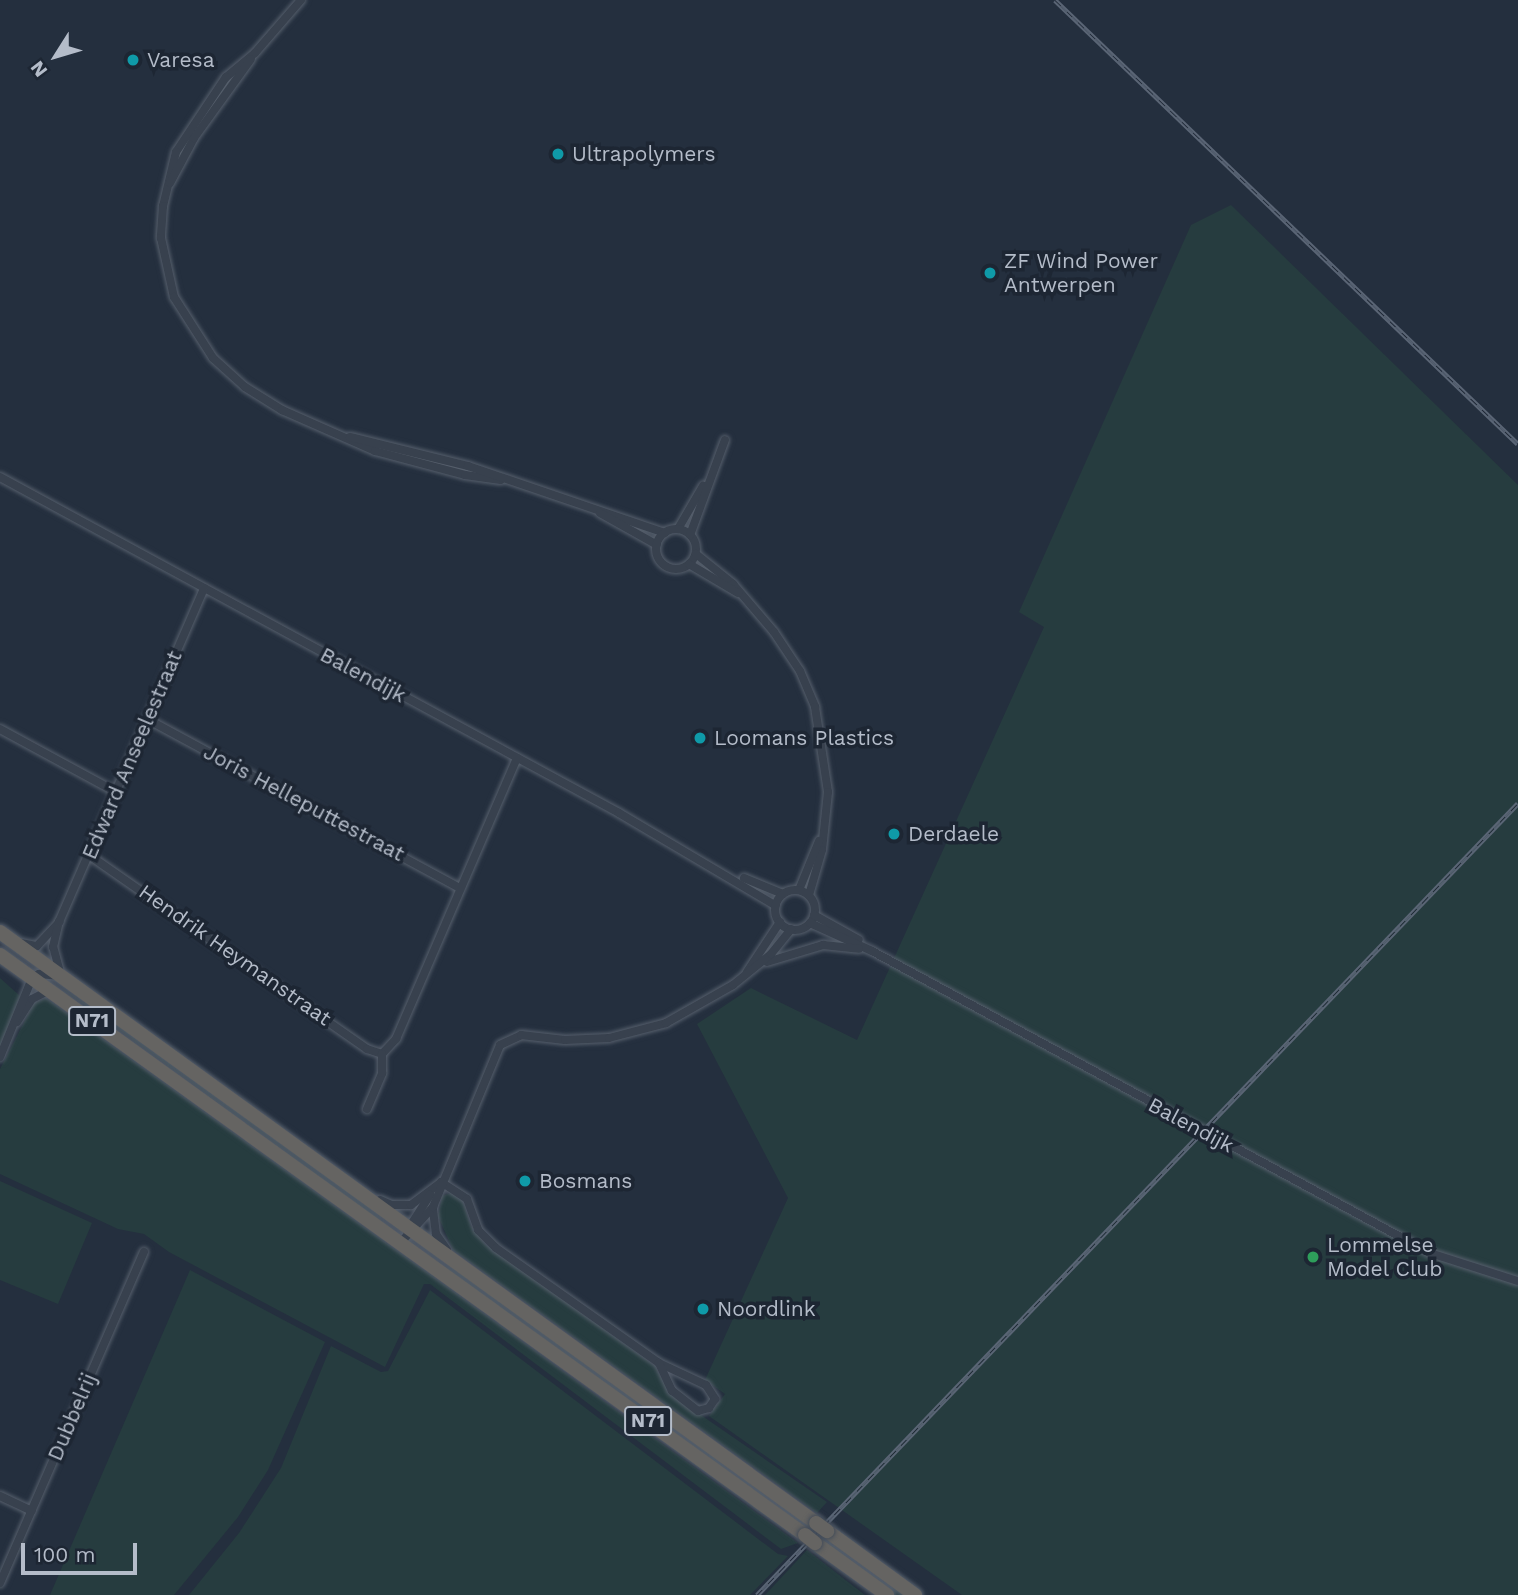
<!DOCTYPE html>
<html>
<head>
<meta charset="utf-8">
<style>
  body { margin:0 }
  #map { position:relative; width:1518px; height:1595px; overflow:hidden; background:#242f3e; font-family:"Work Sans",sans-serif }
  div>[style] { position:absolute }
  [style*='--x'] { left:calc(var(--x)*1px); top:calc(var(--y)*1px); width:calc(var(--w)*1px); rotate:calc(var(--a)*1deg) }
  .green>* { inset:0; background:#263c3f }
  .roads { filter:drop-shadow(0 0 2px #565f6c) drop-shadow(0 0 2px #565f6c) }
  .minor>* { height:8px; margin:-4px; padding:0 4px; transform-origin:4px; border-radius:4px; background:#38414e }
  .minor>.ring { margin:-4px; padding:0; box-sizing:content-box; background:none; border:8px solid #38414e; border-radius:50% }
  .trunk>* { height:14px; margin:-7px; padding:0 7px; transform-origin:7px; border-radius:7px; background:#656462 }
  .rail>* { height:5px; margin-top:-2.5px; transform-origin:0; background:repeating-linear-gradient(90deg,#1d2633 0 8px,#5a6575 0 16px); box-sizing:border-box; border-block:2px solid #5a6575 }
  .bridges { filter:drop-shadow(0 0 2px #434c59) drop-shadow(0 0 2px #434c59) }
  .trunk-bridge>* { height:14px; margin:-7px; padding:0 7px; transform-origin:7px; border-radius:7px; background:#656462 }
  .dots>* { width:19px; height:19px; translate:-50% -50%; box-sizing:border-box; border:4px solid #1d2633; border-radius:50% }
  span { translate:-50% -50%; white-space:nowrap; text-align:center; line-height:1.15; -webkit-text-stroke:7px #1d2633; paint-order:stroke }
  .shield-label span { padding:2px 5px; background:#1d2633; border:2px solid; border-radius:5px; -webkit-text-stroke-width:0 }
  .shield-label { font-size:19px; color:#b4bcc9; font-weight:700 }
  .poi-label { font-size:21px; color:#b4bcc9 }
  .left { translate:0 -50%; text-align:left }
  .street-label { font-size:21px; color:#b4bcc9 }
  .north { position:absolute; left:21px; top:21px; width:70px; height:70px; -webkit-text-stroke:5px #1d2633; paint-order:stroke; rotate:233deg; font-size:19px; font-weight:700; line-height:28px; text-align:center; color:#b4bcc9 }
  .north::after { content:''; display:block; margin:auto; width:24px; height:32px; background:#b4bcc9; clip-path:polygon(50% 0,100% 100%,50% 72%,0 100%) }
  .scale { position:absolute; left:21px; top:1543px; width:116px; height:32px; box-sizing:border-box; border:4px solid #b4bcc9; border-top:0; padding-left:9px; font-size:21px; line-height:24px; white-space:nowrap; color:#b4bcc9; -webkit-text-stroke:5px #1d2633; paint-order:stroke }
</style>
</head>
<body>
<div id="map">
  <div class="green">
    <div style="clip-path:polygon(1231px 205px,1518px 485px,1518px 1595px,962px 1595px,709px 1416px,725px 1394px,705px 1380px,788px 1198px,697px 1024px,751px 988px,857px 1040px,1044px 627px,1019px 612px,1191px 225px)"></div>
    <div style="clip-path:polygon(0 978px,20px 996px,0 1047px)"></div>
    <div style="clip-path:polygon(57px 985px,130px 1032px,383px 1215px,379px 1220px)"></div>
    <div style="clip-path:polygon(46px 998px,445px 1285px,798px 1543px,781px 1549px,430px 1284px,424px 1284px,385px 1367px,169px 1252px,144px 1234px,118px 1229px,0 1174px,0 1069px,34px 1003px)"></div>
    <div style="clip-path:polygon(0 1181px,92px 1223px,58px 1304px,0 1280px)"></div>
    <div style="clip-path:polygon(451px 1193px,462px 1199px,471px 1226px,485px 1244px,655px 1366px,669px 1393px,827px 1502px,817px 1513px,453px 1250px,438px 1216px,442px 1196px)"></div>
    <div style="clip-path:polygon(451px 1264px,908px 1595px,895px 1595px,590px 1374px,447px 1269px)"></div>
    <div style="clip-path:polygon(190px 1270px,325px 1342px,268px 1470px,238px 1517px,174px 1595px,50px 1595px)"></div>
    <div style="clip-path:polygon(430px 1290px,778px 1554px,788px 1556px,750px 1595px,189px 1595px,239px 1533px,281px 1468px,331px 1346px,381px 1372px,388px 1371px)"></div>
    <div style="clip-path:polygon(807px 1550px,865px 1595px,765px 1595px)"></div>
  </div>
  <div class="roads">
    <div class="minor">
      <div style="--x:301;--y:0;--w:70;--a:131"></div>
      <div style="--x:255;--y:53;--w:38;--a:140"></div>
      <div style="--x:226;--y:77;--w:90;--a:123.7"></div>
      <div style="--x:176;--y:152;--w:56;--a:103.5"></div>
      <div style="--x:163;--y:206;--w:32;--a:94"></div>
      <div style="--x:161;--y:238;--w:60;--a:77.6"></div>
      <div style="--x:174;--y:297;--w:72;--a:57.4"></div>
      <div style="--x:213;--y:358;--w:43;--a:42.2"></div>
      <div style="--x:245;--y:387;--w:44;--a:31.9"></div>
      <div style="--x:282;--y:410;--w:102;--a:23.8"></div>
      <div style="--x:375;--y:451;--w:93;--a:14.9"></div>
      <div style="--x:465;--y:475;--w:36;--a:8"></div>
      <div style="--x:170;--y:183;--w:51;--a:-61.9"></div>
      <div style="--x:194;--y:138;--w:97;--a:-54.2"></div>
      <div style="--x:350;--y:437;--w:122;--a:13.8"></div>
      <div style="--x:468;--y:466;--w:208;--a:18.8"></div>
      <div style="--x:0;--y:477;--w:704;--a:28.49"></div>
      <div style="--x:619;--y:813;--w:182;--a:30.6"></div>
      <div style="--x:600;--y:513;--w:65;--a:29.3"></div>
      <div style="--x:678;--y:529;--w:50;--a:-59.8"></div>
      <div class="ring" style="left:656px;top:529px;width:32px;height:32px"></div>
      <div style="--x:690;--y:535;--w:101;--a:-69.8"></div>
      <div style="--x:696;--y:554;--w:48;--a:39"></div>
      <div style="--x:733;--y:584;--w:63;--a:49.5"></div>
      <div style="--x:774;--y:632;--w:47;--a:56.3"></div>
      <div style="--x:800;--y:671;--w:39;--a:67"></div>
      <div style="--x:815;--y:707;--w:86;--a:81.3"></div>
      <div style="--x:828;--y:792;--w:58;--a:95.9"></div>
      <div style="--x:822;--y:850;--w:47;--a:106.1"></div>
      <div style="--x:689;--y:564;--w:57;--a:30.6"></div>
      <div style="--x:147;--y:719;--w:356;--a:28.4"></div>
      <div style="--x:0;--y:729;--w:132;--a:28.5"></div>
      <div style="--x:89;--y:855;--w:339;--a:34.9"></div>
      <div style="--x:367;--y:1049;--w:16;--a:18"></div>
      <div style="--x:382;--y:1054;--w:21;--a:-47"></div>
      <div style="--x:396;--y:1039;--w:306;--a:-66.7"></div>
      <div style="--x:744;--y:878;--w:42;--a:22.3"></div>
      <div style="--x:799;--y:890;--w:53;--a:-67.8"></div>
      <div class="ring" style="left:775px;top:890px;width:32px;height:32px"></div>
      <div style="--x:814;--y:915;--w:51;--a:29.1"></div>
      <div style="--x:810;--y:923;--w:68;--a:24.3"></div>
      <div style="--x:872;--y:951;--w:634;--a:28.42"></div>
      <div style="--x:1430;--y:1253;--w:92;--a:17.7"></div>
      <div style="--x:21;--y:943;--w:16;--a:11"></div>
      <div style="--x:37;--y:946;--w:33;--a:-47"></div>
      <div style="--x:767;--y:962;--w:59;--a:-16.9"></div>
      <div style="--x:823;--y:945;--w:36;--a:6"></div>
      <div style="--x:747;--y:972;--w:60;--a:-56.6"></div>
      <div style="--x:17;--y:1022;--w:27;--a:-57"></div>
      <div style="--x:32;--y:999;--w:18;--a:-27"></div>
      <div style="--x:0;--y:1057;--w:85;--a:-67.9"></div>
      <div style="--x:32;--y:978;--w:8;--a:-30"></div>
      <div style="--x:39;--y:974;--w:22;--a:5"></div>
      <div style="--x:61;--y:976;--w:30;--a:-105"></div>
      <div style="--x:53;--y:947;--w:26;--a:-77"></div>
      <div style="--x:59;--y:922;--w:364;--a:-66.5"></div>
      <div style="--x:367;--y:1109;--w:39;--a:-67"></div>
      <div style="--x:382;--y:1073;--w:19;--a:-90"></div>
      <div style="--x:441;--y:1182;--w:31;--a:33"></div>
      <div style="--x:467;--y:1199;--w:33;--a:70"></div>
      <div style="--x:478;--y:1230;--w:25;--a:45"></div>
      <div style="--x:496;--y:1248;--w:199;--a:35.2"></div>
      <div style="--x:659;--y:1363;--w:52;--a:25.1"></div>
      <div style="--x:706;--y:1385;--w:17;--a:57"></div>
      <div style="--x:715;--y:1399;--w:11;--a:124"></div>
      <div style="--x:709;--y:1408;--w:11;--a:165"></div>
      <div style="--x:698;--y:1411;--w:33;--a:-142"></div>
      <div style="--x:672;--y:1391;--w:31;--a:-115"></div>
      <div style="--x:380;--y:1200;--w:13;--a:23"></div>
      <div style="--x:392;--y:1205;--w:19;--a:0"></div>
      <div style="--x:411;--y:1205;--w:38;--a:-37"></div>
      <div style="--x:433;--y:1210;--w:24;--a:83"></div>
      <div style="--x:436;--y:1234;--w:19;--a:55"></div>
      <div style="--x:407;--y:1231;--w:43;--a:-57.4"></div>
      <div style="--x:403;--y:1240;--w:45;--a:-47.7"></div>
      <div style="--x:433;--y:1207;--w:175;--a:-67.5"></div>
      <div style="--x:500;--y:1045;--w:23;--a:-25"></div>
      <div style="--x:521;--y:1035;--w:44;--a:6.5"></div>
      <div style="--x:565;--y:1040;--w:44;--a:-2.6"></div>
      <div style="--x:609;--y:1038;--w:59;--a:-14.7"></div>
      <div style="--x:666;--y:1023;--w:77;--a:-29.6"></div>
      <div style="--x:733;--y:985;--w:49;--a:-39.2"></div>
      <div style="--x:771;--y:954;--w:32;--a:-51"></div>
      <div style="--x:0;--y:1496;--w:35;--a:25"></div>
      <div style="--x:0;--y:1583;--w:361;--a:-66.5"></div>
    </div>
    <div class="trunk">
      <div style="--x:0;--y:932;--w:1008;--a:35.91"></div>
      <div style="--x:0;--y:955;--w:992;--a:35.77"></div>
      <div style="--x:827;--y:1531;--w:109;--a:36"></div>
      <div style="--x:815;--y:1543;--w:89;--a:35.8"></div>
    </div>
  </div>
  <div class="rail">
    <div style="--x:1055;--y:0;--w:641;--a:43.8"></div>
    <div style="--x:757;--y:1595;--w:1098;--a:-46.14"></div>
  </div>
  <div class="bridges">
    <div class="trunk-bridge">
      <div style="--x:816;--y:1523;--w:14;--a:36"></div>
      <div style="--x:805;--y:1535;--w:13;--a:39"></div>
    </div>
  </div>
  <div class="dots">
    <div style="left:133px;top:60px;background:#0f9aa8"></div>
    <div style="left:558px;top:154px;background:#0f9aa8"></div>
    <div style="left:990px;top:273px;background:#0f9aa8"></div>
    <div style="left:700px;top:738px;background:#0f9aa8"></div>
    <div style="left:894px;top:834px;background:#0f9aa8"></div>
    <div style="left:525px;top:1181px;background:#0f9aa8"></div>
    <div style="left:1313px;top:1257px;background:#2e9e5b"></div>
    <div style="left:703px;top:1309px;background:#0f9aa8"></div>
  </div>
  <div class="shield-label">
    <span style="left:92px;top:1021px">N71</span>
    <span style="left:648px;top:1421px">N71</span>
  </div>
  <div class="poi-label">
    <span class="left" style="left:147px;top:60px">Varesa</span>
    <span class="left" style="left:572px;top:154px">Ultrapolymers</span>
    <span class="left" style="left:1004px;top:273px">ZF Wind Power<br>Antwerpen</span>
    <span class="left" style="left:714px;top:738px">Loomans Plastics</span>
    <span class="left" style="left:908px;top:834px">Derdaele</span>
    <span class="left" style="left:539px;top:1181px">Bosmans</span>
    <span class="left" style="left:1327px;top:1257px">Lommelse<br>Model Club</span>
    <span class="left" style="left:717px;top:1309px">Noordlink</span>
  </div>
  <div class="street-label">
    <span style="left:363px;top:675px;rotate:28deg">Balendijk</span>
    <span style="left:132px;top:755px;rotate:-67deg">Edward Anseelestraat</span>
    <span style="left:304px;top:803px;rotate:28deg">Joris Helleputtestraat</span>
    <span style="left:235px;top:955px;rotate:35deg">Hendrik Heymanstraat</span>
    <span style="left:1191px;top:1125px;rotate:28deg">Balendijk</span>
    <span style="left:72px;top:1417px;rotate:-67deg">Dubbelrij</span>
  </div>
  <div class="north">N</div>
  <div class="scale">100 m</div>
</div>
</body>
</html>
